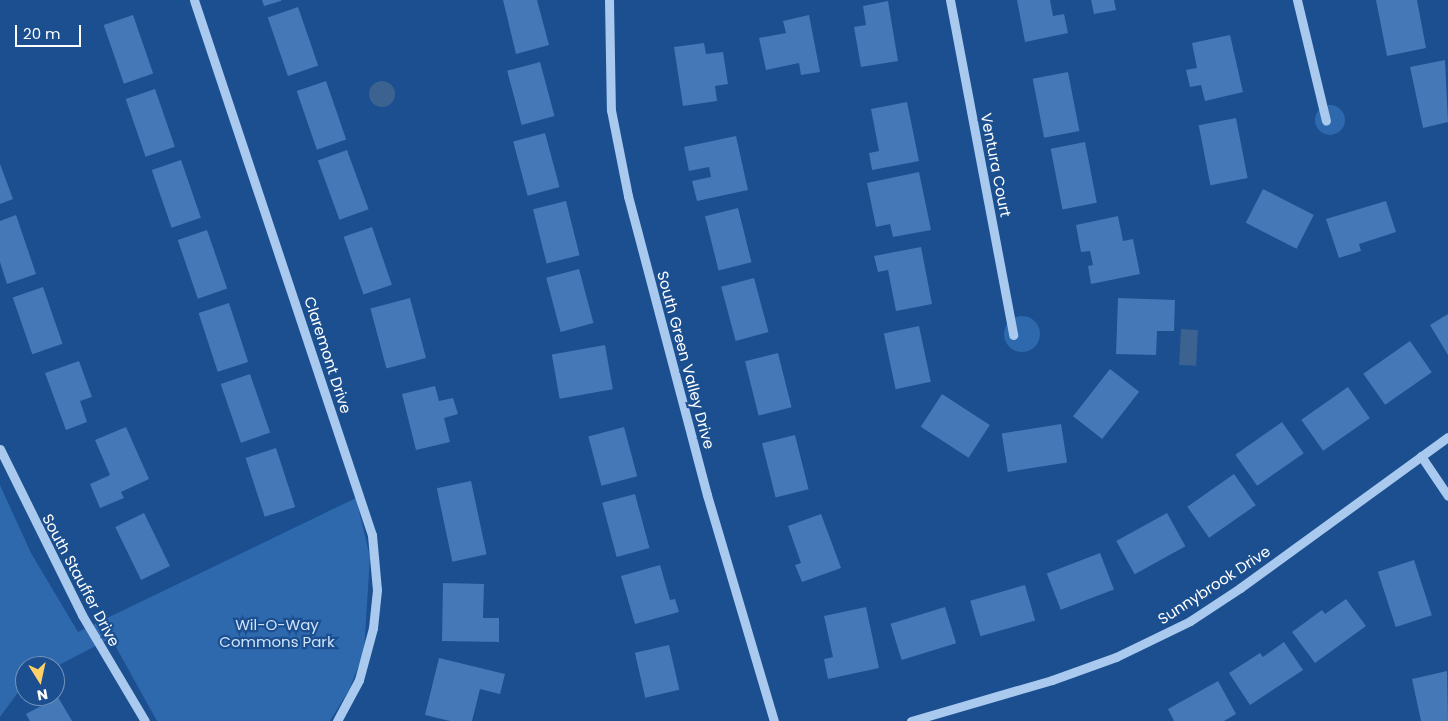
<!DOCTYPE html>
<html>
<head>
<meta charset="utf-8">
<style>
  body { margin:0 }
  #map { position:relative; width:1448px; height:721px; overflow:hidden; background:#1b4f8f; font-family:Poppins,sans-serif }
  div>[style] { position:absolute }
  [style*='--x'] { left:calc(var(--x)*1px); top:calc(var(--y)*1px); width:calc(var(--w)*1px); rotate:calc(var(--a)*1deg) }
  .green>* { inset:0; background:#2e69ad }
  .round { border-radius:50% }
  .water>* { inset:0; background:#3c6290; transform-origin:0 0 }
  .building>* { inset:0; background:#4478b7; transform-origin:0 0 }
  .minor>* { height:9px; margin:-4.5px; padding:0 4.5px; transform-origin:4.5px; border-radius:4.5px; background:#a9c9ee }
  span { translate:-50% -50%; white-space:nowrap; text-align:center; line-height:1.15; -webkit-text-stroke:4.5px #1b4f8f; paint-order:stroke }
  .street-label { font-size:15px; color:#fff }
  .park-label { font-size:15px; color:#cfe3fa }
  .north { position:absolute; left:15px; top:656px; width:50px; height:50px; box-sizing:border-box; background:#1b4f8f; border:1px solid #7695bc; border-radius:50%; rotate:170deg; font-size:14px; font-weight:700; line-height:20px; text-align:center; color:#fff }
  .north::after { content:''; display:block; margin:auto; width:18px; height:22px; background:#ffd166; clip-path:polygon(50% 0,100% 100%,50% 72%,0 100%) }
  .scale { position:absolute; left:15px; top:25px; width:66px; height:22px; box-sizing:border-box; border:2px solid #fff; border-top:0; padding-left:6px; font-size:15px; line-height:18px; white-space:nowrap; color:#fff; -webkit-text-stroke:4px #1b4f8f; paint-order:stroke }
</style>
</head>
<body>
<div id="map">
  <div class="green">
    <div class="round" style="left:1315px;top:105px;width:30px;height:30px"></div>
    <div class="round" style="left:1004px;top:316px;width:36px;height:36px"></div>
    <div style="clip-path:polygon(0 485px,31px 553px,78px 632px,356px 498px,370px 557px,364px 652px,349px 690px,330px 721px,157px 721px,111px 638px,55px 667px,25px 666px,25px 683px,0 717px)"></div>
  </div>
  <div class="water">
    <div class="round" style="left:369px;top:81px;width:26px;height:26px"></div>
    <div style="left:1181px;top:329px;width:17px;height:36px;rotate:3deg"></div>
  </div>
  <div class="building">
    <div style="clip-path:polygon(262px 0,281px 0,281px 1px,264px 6px)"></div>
    <div style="clip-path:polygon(503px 0,537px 0,549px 45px,516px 54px)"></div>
    <div style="clip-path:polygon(1017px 0,1050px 0,1053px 16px,1064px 14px,1068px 33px,1025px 42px)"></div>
    <div style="clip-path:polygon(1091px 0,1114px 0,1116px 10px,1094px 14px)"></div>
    <div style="clip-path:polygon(1376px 0,1417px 0,1426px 48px,1387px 56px)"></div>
    <div style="clip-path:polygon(888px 1px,898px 61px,861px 67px,854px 27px,866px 25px,863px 6px)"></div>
    <div style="left:298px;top:7px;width:62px;height:32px;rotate:71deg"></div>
    <div style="left:133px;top:15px;width:62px;height:31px;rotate:71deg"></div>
    <div style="clip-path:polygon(809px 15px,820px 72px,801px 75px,799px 63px,766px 70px,759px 38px,786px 33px,783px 21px)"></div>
    <div style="clip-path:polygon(1230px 35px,1243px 92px,1205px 101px,1201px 85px,1190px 87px,1186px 70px,1197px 68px,1192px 43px)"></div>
    <div style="clip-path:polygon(704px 43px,706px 54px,723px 52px,728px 84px,715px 86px,717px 101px,683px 106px,674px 47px)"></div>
    <div style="clip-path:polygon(1445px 60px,1448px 122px,1423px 128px,1410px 67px)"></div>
    <div style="left:540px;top:62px;width:56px;height:34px;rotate:75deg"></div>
    <div style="left:1068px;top:72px;width:60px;height:36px;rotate:79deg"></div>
    <div style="left:326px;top:81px;width:62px;height:31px;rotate:71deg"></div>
    <div style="left:155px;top:89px;width:61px;height:31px;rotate:71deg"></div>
    <div style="clip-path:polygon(907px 102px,919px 161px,872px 170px,869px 153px,879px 151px,871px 109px)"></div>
    <div style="left:1236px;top:118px;width:61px;height:38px;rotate:79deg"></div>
    <div style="left:545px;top:133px;width:56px;height:33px;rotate:75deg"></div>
    <div style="clip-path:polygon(736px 136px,748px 190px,697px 201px,692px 181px,711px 177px,709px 167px,689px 171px,684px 147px)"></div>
    <div style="left:1085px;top:142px;width:62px;height:35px;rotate:79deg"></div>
    <div style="left:347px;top:150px;width:63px;height:31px;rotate:70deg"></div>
    <div style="left:181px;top:160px;width:61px;height:31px;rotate:71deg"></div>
    <div style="clip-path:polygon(0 164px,13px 199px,0 204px)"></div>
    <div style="clip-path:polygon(919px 172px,931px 230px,893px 237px,890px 224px,876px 227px,867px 183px)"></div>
    <div style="left:1263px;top:189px;width:57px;height:38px;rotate:27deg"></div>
    <div style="left:566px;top:201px;width:56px;height:34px;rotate:76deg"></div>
    <div style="clip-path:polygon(1386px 201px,1396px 232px,1359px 244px,1361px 251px,1339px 258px,1326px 219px)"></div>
    <div style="left:738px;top:208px;width:56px;height:34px;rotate:76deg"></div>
    <div style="clip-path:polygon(16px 215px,36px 274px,7px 284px,0 262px,0 221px)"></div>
    <div style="clip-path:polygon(1118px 216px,1123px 241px,1133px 239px,1140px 274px,1091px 284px,1088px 266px,1093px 265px,1090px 251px,1081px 252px,1076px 225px)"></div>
    <div style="left:372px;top:227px;width:61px;height:30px;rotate:71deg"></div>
    <div style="left:207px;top:230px;width:62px;height:31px;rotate:71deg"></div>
    <div style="clip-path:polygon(921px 247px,932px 304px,896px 311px,888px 270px,878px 272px,874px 256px)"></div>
    <div style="left:579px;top:269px;width:56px;height:34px;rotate:75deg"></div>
    <div style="left:754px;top:278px;width:56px;height:34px;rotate:75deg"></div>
    <div style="left:43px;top:287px;width:60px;height:32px;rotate:71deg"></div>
    <div style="left:410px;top:298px;width:62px;height:41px;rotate:75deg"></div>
    <div style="clip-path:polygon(1118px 298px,1175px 300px,1174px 331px,1157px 331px,1156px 355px,1116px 354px)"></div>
    <div style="left:229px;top:303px;width:62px;height:32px;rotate:72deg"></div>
    <div style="clip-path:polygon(1448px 314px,1448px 355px,1430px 325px)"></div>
    <div style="left:919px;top:326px;width:57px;height:36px;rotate:78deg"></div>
    <div style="left:1410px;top:341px;width:38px;height:57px;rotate:55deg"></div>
    <div style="left:605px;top:345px;width:45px;height:54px;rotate:80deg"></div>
    <div style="left:778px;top:353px;width:56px;height:34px;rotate:76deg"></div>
    <div style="clip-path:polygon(79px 361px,92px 397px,80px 401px,87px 422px,66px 430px,45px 373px)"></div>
    <div style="left:1110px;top:369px;width:37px;height:60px;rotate:38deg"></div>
    <div style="left:250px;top:374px;width:62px;height:31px;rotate:71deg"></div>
    <div style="clip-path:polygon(435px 386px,439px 401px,453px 398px,458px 414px,444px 418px,450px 442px,416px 450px,402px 394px)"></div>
    <div style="left:1348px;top:387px;width:38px;height:57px;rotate:55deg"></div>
    <div style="left:942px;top:394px;width:57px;height:39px;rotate:33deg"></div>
    <div style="left:1282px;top:422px;width:38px;height:57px;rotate:55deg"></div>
    <div style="left:1061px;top:424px;width:39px;height:60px;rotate:81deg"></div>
    <div style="clip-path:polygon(126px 427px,149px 479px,121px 492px,124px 498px,100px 508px,90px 484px,110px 475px,95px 440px)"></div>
    <div style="left:624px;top:427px;width:51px;height:37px;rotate:75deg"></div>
    <div style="left:795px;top:435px;width:56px;height:34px;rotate:76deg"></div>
    <div style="left:276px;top:448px;width:62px;height:32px;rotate:72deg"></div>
    <div style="left:1234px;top:474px;width:38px;height:57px;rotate:55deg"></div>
    <div style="left:471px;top:481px;width:75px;height:35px;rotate:78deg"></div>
    <div style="left:635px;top:494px;width:56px;height:34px;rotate:75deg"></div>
    <div style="left:144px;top:513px;width:59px;height:32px;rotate:64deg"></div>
    <div style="left:1167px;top:513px;width:38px;height:58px;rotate:61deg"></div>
    <div style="clip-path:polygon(821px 514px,841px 568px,802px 582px,795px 565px,801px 563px,788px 526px)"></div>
    <div style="left:1100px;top:553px;width:39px;height:57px;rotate:69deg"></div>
    <div style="left:1414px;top:560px;width:58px;height:38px;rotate:72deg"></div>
    <div style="clip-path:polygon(660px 565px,670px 600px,675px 599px,679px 612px,635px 624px,621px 576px)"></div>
    <div style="clip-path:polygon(443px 583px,484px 584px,483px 618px,499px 618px,499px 642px,442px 641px)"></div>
    <div style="left:1025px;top:585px;width:37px;height:57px;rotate:74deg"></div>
    <div style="clip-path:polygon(1346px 599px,1366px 626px,1315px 663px,1292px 632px,1322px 610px,1325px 614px)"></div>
    <div style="clip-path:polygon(866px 607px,879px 668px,828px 679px,824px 659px,833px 657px,824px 616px)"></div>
    <div style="left:945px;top:607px;width:38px;height:57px;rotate:73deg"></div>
    <div style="clip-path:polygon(1284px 642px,1303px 670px,1250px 705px,1229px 673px,1260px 653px,1263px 657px)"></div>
    <div style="left:669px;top:645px;width:46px;height:35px;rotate:77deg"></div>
    <div style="clip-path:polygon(439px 658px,505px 674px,500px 694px,480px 689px,472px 721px,450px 721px,425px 715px)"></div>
    <div style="clip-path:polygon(1447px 671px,1448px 721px,1421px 721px,1412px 679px)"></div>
    <div style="clip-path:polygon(1218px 681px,1236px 714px,1224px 721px,1174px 721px,1168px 709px)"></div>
    <div style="clip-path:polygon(58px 697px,72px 721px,30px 721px,26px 714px)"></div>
  </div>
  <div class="minor">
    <div style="--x:194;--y:0;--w:564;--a:71.6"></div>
    <div style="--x:372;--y:535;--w:55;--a:84.8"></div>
    <div style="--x:377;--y:590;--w:38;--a:96"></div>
    <div style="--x:373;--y:628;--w:54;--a:105.1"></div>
    <div style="--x:359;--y:680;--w:47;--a:118.2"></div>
    <div style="--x:609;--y:0;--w:110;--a:89"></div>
    <div style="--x:611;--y:110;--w:88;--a:78.8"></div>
    <div style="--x:628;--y:196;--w:309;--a:75.2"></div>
    <div style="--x:707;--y:495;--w:236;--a:73.5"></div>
    <div style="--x:950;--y:0;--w:341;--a:79.3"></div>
    <div style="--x:1297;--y:0;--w:124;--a:76.5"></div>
    <div style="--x:0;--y:449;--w:185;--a:63.7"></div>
    <div style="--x:82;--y:615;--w:123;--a:59.3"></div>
    <div style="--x:1421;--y:456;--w:48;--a:56"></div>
    <div style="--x:911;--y:721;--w:147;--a:-16.2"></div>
    <div style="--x:1052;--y:680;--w:68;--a:-19.8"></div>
    <div style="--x:1116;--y:657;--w:82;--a:-25.9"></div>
    <div style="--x:1190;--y:621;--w:60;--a:-33.4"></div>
    <div style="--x:1240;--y:588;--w:257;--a:-36"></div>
  </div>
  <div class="street-label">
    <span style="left:996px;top:165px;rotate:79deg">Ventura Court</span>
    <span style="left:328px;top:355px;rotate:72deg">Claremont Drive</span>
    <span style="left:686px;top:360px;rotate:75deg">South Green Valley Drive</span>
    <span style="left:81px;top:580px;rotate:62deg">South Stauffer Drive</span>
    <span style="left:1214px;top:585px;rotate:-33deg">Sunnybrook Drive</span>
  </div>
  <div class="park-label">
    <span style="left:277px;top:633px">Wil-O-Way<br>Commons Park</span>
  </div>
  <div class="north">N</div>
  <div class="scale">20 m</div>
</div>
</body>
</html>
